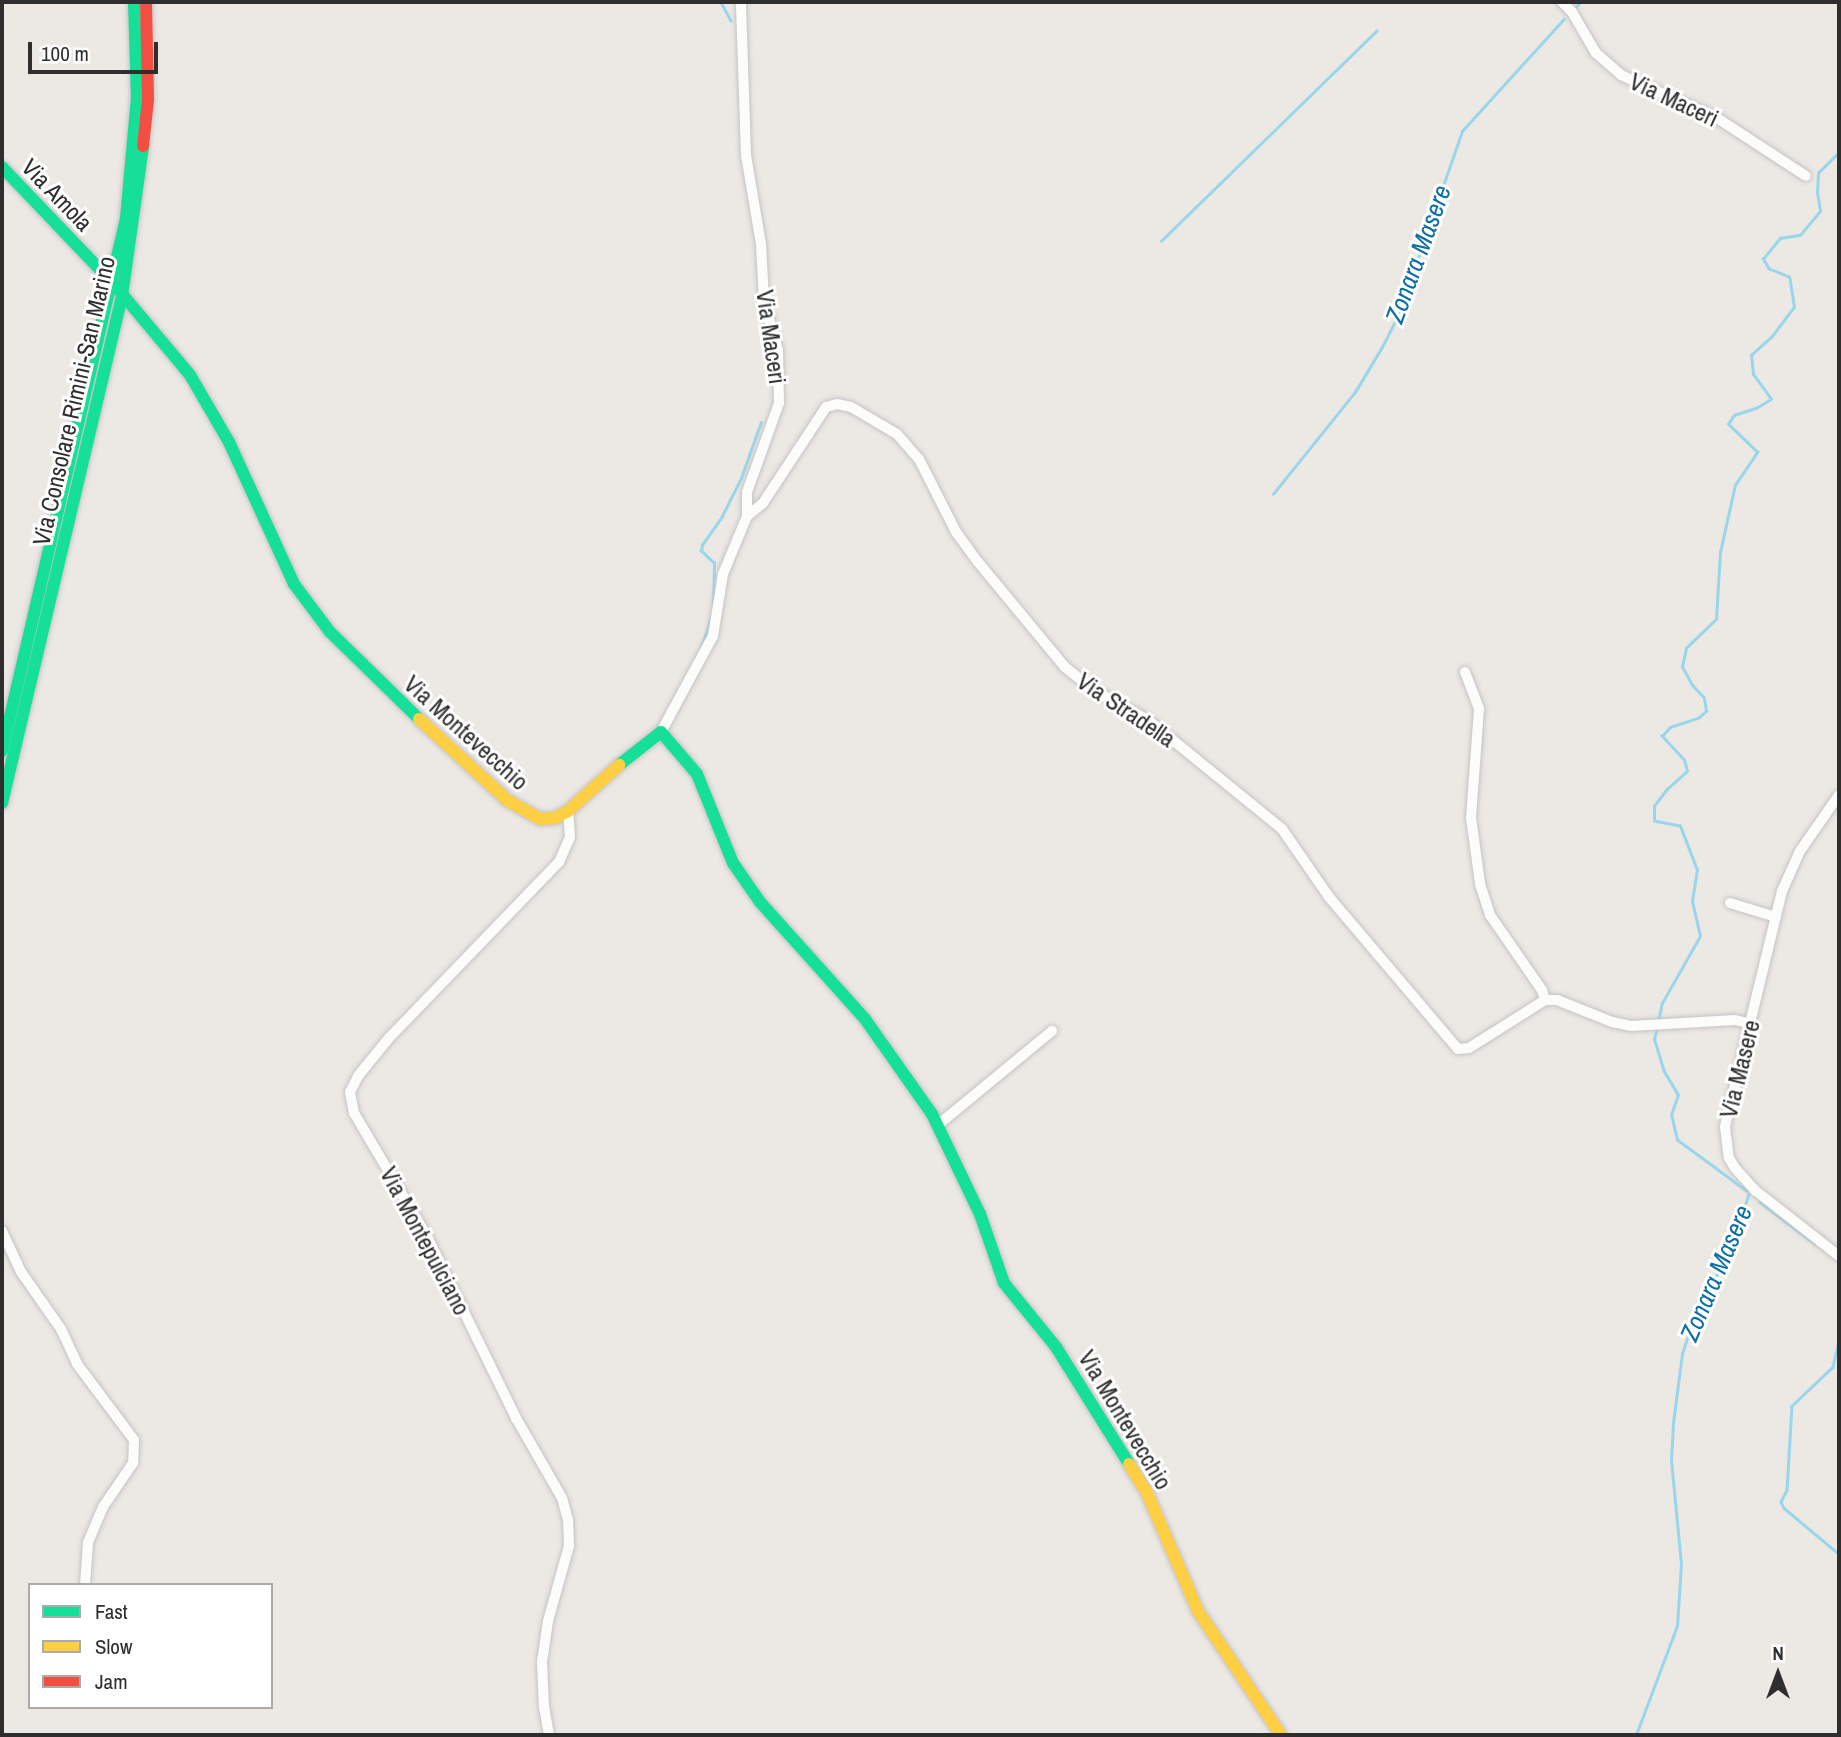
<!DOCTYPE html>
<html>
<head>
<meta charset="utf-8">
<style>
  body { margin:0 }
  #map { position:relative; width:1841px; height:1737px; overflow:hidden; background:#ece8e4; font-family:"Archivo Narrow",sans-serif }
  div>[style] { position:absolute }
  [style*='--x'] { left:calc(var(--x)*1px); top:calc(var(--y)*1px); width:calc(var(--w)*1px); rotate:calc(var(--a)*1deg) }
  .stream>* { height:2.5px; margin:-1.25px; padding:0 1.25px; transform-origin:1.25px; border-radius:1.25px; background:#99d6ec }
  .roads { filter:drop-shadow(0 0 2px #c5c4c5) drop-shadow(0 0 2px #c5c4c5) }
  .street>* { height:10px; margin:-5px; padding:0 5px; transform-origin:5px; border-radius:5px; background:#fcfcfb }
  .fast>* { height:12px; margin:-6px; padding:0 6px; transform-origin:6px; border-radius:6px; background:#16e098 }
  .slow>* { height:12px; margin:-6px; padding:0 6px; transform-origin:6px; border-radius:6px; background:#ffcf43 }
  .jam>* { height:12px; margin:-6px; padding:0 6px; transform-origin:6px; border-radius:6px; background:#f24e42 }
  span { translate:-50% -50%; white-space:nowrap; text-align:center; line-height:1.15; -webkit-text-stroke:6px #fff; paint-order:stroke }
  .street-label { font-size:24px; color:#2e2e2e }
  .water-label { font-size:26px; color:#0d6fa3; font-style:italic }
  .frame { position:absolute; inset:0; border:4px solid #2e2e2e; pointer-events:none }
  .legend { position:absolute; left:28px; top:1583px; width:245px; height:126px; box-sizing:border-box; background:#fff; border:2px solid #ababab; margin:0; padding:9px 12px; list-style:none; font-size:21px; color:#2e2e2e }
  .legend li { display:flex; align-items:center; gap:14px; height:35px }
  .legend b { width:35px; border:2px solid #ababab }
  .north { position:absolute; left:1743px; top:1639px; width:70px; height:70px; -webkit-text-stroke:5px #fff; paint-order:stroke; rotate:0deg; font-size:19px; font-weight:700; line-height:28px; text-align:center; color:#2e2e2e }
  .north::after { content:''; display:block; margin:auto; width:24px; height:32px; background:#2e2e2e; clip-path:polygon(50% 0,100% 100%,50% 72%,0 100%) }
  .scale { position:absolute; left:28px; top:42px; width:130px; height:32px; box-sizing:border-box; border:4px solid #2e2e2e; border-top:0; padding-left:9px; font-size:21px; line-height:24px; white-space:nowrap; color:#2e2e2e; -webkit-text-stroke:5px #fff; paint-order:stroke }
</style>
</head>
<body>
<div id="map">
  <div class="stream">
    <div style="--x:721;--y:2;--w:21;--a:62"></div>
    <div style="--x:1576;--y:7;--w:6;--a:-51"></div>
    <div style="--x:1161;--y:241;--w:301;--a:-44.3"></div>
    <div style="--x:1273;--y:494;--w:131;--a:-51.2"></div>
    <div style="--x:1355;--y:392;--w:52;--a:-59"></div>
    <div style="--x:1382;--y:347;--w:33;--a:-63"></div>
    <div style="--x:1397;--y:318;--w:198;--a:-70.8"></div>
    <div style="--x:1462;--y:131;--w:151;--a:-47.7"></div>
    <div style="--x:713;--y:608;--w:45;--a:-88.7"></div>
    <div style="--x:714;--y:563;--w:18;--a:-137"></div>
    <div style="--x:701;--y:551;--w:6;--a:-81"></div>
    <div style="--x:702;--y:545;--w:35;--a:-55"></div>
    <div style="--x:722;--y:516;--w:42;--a:-63.4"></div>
    <div style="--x:741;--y:478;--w:59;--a:-70.3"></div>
    <div style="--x:701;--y:648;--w:36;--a:-72"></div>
    <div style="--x:657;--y:727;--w:11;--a:-49"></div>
    <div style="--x:1760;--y:1202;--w:69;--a:37.4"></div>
    <div style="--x:1839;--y:1341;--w:27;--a:103"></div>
    <div style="--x:1833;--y:1367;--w:57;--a:136.4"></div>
    <div style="--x:1792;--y:1406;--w:84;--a:93.4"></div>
    <div style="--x:1787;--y:1490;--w:13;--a:117"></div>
    <div style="--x:1781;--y:1502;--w:7;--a:63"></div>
    <div style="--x:1784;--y:1508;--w:72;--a:39.9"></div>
    <div style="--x:1636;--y:1735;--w:116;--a:-69.4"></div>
    <div style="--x:1677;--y:1626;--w:62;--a:-86.3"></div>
    <div style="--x:1681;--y:1564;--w:103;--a:-95.5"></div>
    <div style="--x:1671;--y:1461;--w:38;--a:-87"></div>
    <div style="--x:1673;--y:1423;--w:70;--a:-82.6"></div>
    <div style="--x:1682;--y:1354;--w:46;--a:-72.3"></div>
    <div style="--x:1696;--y:1310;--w:64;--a:-59.8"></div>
    <div style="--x:1728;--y:1255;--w:65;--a:-71.3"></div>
    <div style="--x:1749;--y:1193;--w:89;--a:-143.6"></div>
    <div style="--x:1677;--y:1140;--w:26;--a:-103"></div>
    <div style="--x:1671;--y:1115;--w:21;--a:-71"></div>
    <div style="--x:1678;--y:1095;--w:27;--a:-121"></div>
    <div style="--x:1664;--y:1072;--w:34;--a:-107"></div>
    <div style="--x:1654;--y:1040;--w:38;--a:-78"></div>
    <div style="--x:1662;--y:1003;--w:77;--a:-60.4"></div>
    <div style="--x:1700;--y:936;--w:36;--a:-103"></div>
    <div style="--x:1692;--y:901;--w:31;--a:-81"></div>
    <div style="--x:1697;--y:870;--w:47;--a:-111.1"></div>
    <div style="--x:1680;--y:826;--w:26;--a:-169"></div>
    <div style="--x:1654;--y:821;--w:15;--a:-90"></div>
    <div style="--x:1654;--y:806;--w:21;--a:-53"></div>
    <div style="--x:1667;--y:789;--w:27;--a:-42"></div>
    <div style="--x:1687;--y:771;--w:11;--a:-105"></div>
    <div style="--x:1684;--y:760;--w:33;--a:-133"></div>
    <div style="--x:1662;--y:736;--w:12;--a:-48"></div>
    <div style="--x:1670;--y:727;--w:29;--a:-18"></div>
    <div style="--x:1698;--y:718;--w:11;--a:-41"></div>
    <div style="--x:1706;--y:711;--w:13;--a:-99"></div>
    <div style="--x:1704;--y:698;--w:18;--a:-133"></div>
    <div style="--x:1692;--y:685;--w:21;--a:-119"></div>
    <div style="--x:1682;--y:667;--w:19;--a:-78"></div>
    <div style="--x:1686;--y:648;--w:42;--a:-44"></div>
    <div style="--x:1716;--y:619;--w:67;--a:-86.6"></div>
    <div style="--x:1720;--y:552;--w:69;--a:-77.4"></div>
    <div style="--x:1735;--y:485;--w:40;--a:-56"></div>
    <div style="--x:1757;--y:452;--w:40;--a:-136"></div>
    <div style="--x:1728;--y:424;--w:11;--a:-56"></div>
    <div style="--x:1734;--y:415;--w:23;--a:-18"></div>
    <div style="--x:1756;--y:408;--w:17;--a:-31"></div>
    <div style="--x:1771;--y:399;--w:31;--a:-126"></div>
    <div style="--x:1753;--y:374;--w:19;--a:-96"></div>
    <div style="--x:1751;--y:355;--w:28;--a:-42"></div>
    <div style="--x:1772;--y:336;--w:36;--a:-53"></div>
    <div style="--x:1794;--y:307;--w:30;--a:-99"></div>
    <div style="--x:1789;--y:277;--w:22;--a:-158"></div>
    <div style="--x:1769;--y:269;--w:12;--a:-121"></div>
    <div style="--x:1763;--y:259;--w:27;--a:-51"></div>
    <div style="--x:1780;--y:238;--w:20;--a:-9"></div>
    <div style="--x:1800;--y:235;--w:31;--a:-50"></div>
    <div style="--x:1820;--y:211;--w:18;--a:-99"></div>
    <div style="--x:1817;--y:193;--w:20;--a:-87"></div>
    <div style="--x:1818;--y:173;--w:30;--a:-45"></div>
  </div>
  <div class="roads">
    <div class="street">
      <div style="--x:1562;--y:2;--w:14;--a:45"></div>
      <div style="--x:1572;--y:12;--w:48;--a:59.7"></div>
      <div style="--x:1596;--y:53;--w:33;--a:41"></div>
      <div style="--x:1621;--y:75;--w:105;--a:24.1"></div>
      <div style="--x:1717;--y:118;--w:106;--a:33.1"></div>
      <div style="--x:747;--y:516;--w:21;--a:-39"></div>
      <div style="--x:763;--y:503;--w:115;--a:-56.7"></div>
      <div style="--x:826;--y:407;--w:11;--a:-15"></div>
      <div style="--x:837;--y:404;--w:14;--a:12"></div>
      <div style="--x:851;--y:407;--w:53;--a:30.4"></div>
      <div style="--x:897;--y:434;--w:33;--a:49"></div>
      <div style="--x:919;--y:459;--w:82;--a:63.1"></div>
      <div style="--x:956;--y:532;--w:37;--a:54"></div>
      <div style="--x:978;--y:562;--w:136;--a:50.4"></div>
      <div style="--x:1065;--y:667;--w:38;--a:39"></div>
      <div style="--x:1095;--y:691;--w:60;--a:28.7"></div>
      <div style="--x:1148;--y:720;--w:173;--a:39.1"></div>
      <div style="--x:1282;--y:829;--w:83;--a:55.3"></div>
      <div style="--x:1329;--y:897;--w:199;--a:49.7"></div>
      <div style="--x:1458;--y:1049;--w:11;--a:-5"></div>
      <div style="--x:1469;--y:1048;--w:90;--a:-32.3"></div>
      <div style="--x:1545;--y:1000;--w:12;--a:0"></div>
      <div style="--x:1557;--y:1000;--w:59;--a:21.8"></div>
      <div style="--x:1612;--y:1022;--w:19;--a:12"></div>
      <div style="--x:1631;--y:1026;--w:104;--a:-3.3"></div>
      <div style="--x:1735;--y:1020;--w:17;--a:13"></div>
      <div style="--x:1465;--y:672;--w:40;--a:69"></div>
      <div style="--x:1479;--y:709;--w:108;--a:94.2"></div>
      <div style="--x:1471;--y:817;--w:68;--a:82.3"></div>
      <div style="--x:1480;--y:884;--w:33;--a:72"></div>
      <div style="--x:1490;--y:915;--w:91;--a:55.3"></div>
      <div style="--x:1542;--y:990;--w:10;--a:73"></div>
      <div style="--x:661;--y:732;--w:109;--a:-61.6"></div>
      <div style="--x:713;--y:636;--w:63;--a:-80.8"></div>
      <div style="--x:723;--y:574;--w:63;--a:-67.5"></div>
      <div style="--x:747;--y:516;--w:24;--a:-90"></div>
      <div style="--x:747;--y:492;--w:95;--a:-70.2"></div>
      <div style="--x:779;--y:403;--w:53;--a:-91.1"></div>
      <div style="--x:778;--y:350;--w:51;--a:-105.9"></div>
      <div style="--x:764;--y:301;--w:57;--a:-93"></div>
      <div style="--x:761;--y:244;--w:90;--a:-99.6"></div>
      <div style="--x:746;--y:155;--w:153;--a:-91.9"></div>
      <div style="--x:1839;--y:795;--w:68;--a:124.9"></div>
      <div style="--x:1800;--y:851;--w:44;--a:114.2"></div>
      <div style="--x:1782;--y:891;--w:243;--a:103.6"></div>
      <div style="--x:1725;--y:1127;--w:31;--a:83"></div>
      <div style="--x:1729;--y:1158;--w:12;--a:59"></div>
      <div style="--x:1735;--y:1168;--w:31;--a:48"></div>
      <div style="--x:1756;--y:1191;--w:105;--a:38.1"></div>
      <div style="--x:1730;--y:903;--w:48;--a:16.9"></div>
      <div style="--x:938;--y:1125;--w:148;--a:-39.5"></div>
      <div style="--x:2;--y:1231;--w:45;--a:65.1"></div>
      <div style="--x:21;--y:1272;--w:70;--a:54.9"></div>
      <div style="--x:61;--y:1329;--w:38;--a:65"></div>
      <div style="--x:77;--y:1364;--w:95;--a:53.1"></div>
      <div style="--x:134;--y:1440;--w:23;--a:92"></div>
      <div style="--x:133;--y:1463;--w:53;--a:124.3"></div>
      <div style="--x:103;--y:1507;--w:39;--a:113"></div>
      <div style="--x:88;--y:1543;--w:42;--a:94.1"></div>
      <div style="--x:549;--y:1735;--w:27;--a:-100"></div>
      <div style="--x:544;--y:1708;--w:46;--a:-92.5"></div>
      <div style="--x:542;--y:1662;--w:41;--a:-81.7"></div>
      <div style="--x:548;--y:1621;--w:78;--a:-74.4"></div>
      <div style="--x:569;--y:1546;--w:26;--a:-92"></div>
      <div style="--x:568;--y:1520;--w:23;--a:-105"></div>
      <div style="--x:562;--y:1498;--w:92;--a:-119.9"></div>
      <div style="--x:516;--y:1418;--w:200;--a:-116.1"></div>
      <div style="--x:428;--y:1238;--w:145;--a:-120.6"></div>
      <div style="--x:354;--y:1113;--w:21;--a:-101"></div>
      <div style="--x:350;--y:1092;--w:18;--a:-63"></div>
      <div style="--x:358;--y:1076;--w:49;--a:-50.8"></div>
      <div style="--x:389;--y:1038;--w:245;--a:-46"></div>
      <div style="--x:559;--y:862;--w:27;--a:-66"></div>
      <div style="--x:570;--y:837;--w:26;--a:-94"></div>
    </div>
    <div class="fast">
      <div style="--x:2;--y:167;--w:159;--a:46.3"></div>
      <div style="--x:112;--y:282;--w:121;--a:50"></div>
      <div style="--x:190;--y:375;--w:78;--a:59.8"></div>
      <div style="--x:229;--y:442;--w:156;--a:65.4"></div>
      <div style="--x:294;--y:584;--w:60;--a:53.1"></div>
      <div style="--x:330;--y:632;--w:124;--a:44.3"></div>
      <div style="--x:2;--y:751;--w:547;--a:-76.9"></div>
      <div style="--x:126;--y:218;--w:121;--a:-84.8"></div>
      <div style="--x:137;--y:98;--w:96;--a:-91.8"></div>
      <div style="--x:619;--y:765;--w:53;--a:-38.2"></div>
      <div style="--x:661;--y:732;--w:55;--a:49.4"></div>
      <div style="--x:697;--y:774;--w:96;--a:68"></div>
      <div style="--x:733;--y:863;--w:47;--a:55.3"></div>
      <div style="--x:760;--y:902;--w:157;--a:48.1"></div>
      <div style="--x:865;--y:1019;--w:116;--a:54.8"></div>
      <div style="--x:932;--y:1114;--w:111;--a:64.4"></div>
      <div style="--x:980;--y:1214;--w:73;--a:70.8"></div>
      <div style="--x:1004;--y:1283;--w:82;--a:50.9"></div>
      <div style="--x:1056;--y:1347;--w:138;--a:58"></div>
      <div style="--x:2;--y:803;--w:521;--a:-76.68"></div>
      <div style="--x:122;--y:296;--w:151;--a:-82"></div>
    </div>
    <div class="slow">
      <div style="--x:419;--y:719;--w:120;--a:42.6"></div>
      <div style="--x:507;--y:800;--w:38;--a:30"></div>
      <div style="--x:540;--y:819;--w:15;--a:-4"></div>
      <div style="--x:555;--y:818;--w:15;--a:-28"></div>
      <div style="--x:568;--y:811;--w:69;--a:-42"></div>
      <div style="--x:1129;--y:1464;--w:34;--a:58"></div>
      <div style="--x:1147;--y:1493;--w:129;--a:66.6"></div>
      <div style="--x:1198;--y:1611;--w:149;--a:56.2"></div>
    </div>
    <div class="jam">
      <div style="--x:143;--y:146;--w:47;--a:-83.9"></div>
      <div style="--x:148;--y:99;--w:97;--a:-91.2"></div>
    </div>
  </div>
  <div class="street-label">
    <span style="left:1674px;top:100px;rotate:25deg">Via Maceri</span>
    <span style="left:57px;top:195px;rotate:46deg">Via Amola</span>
    <span style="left:771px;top:337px;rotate:82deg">Via Maceri</span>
    <span style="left:74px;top:401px;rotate:-77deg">Via Consolare Rimini-San Marino</span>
    <span style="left:1126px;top:710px;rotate:34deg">Via Stradella</span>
    <span style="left:466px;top:733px;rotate:42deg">Via Montevecchio</span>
    <span style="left:1740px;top:1069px;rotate:-76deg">Via Masere</span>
    <span style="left:425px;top:1241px;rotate:62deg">Via Montepulciano</span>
    <span style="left:1125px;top:1420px;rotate:59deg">Via Montevecchio</span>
  </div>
  <div class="water-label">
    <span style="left:1418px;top:254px;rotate:-70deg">Zonara Masere</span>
    <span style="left:1716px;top:1273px;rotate:-67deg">Zonara Masere</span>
  </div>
  <div class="frame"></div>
  <ul class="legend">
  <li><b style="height:9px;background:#16e098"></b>Fast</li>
  <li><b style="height:9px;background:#ffcf43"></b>Slow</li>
  <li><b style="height:9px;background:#f24e42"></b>Jam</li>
  </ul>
  <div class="north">N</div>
  <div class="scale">100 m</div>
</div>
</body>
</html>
